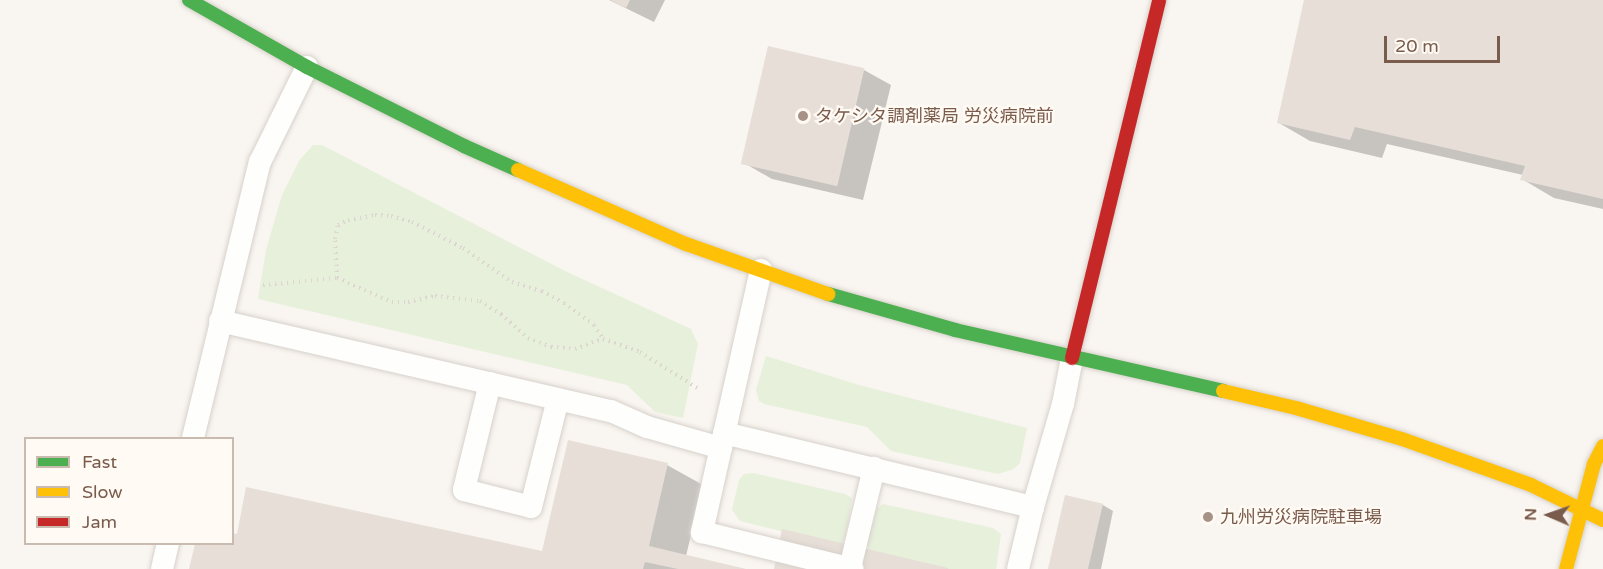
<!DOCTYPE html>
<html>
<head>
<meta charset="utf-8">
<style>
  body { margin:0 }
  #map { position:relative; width:1603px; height:569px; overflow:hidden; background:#f9f5f0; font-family:"Varela Round","Noto Sans JP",sans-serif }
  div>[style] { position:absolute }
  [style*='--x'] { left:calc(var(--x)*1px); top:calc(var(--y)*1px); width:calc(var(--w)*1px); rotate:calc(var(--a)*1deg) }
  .green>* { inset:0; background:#e7f0db }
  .shadow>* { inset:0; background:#0003 }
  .building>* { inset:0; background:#e6ded7; transform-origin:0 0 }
  .path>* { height:4px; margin-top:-2px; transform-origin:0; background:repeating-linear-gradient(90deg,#dcd5d0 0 1.5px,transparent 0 6px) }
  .roads { filter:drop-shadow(0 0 2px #d7d1cb) drop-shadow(0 0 2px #d7d1cb) }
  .lane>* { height:22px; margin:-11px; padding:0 11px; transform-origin:11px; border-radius:11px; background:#fefefd }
  .fast>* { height:14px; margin:-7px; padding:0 7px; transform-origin:7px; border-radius:7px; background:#4caf50 }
  .slow>* { height:14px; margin:-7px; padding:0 7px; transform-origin:7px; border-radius:7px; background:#ffc107 }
  .jam>* { height:14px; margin:-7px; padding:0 7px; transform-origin:7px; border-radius:7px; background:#c62828 }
  .dots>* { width:16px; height:16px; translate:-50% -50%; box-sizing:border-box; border:3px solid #fffaf3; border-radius:50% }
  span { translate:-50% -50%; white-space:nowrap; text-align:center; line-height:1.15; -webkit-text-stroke:4.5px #fffaf3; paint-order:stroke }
  .poi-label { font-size:18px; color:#7a5c4d }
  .left { translate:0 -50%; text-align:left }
  .legend { position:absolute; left:24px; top:437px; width:210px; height:108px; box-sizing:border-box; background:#fffaf3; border:2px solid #cabbb1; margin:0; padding:8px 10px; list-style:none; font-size:18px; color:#7a5c4d }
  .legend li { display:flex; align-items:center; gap:12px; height:30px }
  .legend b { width:30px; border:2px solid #cabbb1 }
  .north { position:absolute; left:1519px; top:485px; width:60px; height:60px; -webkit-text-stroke:4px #fffaf3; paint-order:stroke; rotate:272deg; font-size:16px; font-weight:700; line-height:24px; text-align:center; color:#7a5c4d }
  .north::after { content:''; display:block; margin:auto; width:21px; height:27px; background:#7a5c4d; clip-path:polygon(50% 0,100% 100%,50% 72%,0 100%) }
  .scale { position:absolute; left:1384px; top:36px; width:116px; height:27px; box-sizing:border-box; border:3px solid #7a5c4d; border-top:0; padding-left:8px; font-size:18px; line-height:21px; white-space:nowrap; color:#7a5c4d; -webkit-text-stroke:4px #fffaf3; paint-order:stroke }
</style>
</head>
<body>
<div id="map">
  <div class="green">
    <div style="clip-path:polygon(313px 145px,322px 145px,565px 271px,691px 329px,698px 344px,683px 418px,655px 412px,627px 385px,258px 299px,266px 250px,282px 195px,299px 161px)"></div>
    <div style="clip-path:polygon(766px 356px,859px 385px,1027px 428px,1020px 463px,1014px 469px,998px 474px,891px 451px,867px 427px,764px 404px,759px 401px,756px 390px)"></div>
    <div style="clip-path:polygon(753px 473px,845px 494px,852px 498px,846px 535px,842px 543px,833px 544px,740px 521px,732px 510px,739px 480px,744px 474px)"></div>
    <div style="clip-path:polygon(883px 504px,993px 528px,1001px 534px,996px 569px,946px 569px,869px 550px,867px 544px,876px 510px)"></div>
  </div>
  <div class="shadow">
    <div style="clip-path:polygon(609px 0,665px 0,654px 22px)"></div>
    <div style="clip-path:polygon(1305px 0,1603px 0,1603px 209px,1554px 198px,1522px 179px,1523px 175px,1387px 144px,1382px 158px,1310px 141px,1279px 123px)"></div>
    <div style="clip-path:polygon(864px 70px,891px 85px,863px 200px,772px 179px,744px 163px)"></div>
    <div style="clip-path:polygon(667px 465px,703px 485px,686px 556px,744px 569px,191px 569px,197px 544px,543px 553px)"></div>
    <div style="clip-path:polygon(1103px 505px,1113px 511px,1101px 569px,1052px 569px)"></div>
  </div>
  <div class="building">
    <div style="clip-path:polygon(610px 0,630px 0,626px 8px)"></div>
    <div style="clip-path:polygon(1304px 0,1603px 0,1603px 199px,1520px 180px,1525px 166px,1355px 127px,1350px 140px,1277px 123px)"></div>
    <div style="left:768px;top:46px;width:99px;height:121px;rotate:13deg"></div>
    <div style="clip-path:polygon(568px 440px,668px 463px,649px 546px,746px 569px,678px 569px,645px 562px,643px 569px,189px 569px,195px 544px,232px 544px,232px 533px,237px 534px,246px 487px,542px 551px)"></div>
    <div style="left:1065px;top:495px;width:39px;height:76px;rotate:13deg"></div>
    <div style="clip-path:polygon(782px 529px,948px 568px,948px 569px,774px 569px)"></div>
  </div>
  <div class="path">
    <div style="--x:337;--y:278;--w:39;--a:-93"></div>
    <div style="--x:335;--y:239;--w:14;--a:-78"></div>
    <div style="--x:338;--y:225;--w:11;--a:-27"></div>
    <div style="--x:348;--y:220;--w:27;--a:-10"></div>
    <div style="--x:375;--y:215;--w:16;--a:4"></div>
    <div style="--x:391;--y:216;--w:22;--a:16"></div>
    <div style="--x:412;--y:222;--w:57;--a:27"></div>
    <div style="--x:463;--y:248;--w:60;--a:34.8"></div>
    <div style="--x:512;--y:282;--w:31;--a:17"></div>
    <div style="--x:542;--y:291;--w:25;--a:29"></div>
    <div style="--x:564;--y:303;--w:37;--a:36"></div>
    <div style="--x:594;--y:325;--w:17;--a:57"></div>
    <div style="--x:603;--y:339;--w:39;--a:19"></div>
    <div style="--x:640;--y:352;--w:70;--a:32.1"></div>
    <div style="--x:263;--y:285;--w:74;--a:-5.4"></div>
    <div style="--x:337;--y:278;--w:60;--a:23.6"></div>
    <div style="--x:392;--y:302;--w:16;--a:0"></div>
    <div style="--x:408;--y:302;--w:28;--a:-13"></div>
    <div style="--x:435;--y:296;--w:45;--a:6.3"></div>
    <div style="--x:480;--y:301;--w:25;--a:32"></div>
    <div style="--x:501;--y:314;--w:36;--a:42"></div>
    <div style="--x:528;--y:338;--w:25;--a:21"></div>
    <div style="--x:551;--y:347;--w:24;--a:5"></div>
    <div style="--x:575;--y:349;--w:30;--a:-20"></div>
  </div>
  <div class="roads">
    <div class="lane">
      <div style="--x:761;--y:270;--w:269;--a:102.7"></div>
      <div style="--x:702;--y:532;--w:155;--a:13.8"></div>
      <div style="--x:220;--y:321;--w:401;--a:13"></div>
      <div style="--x:611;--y:411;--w:39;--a:24"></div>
      <div style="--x:647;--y:427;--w:77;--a:15.8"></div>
      <div style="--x:490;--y:383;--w:110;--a:103.7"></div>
      <div style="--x:464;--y:490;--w:69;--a:14.2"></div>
      <div style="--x:531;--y:507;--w:111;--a:-76"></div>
      <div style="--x:724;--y:433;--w:318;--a:13.5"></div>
      <div style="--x:193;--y:438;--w:284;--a:-76.4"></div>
      <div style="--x:260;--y:162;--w:106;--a:-63.7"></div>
      <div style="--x:850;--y:568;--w:103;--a:-76.5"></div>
      <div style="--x:162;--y:569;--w:26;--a:-77"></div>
      <div style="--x:1018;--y:569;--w:64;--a:-76.4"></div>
      <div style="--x:1033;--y:507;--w:107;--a:-73.8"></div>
      <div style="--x:1063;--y:404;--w:47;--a:-78.9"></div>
    </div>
    <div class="fast">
      <div style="--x:189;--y:0;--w:136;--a:29.6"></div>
      <div style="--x:307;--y:67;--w:176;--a:26.7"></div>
      <div style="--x:464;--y:146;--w:59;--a:24"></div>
      <div style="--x:828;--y:294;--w:132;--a:15.8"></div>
      <div style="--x:955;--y:330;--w:275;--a:12.8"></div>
    </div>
    <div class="slow">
      <div style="--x:518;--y:170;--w:184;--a:23.8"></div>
      <div style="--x:686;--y:244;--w:151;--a:19.4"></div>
      <div style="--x:1223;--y:391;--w:75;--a:13.1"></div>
      <div style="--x:1296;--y:408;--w:110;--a:16.3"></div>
      <div style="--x:1402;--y:439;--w:137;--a:19.6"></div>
      <div style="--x:1531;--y:485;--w:80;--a:25.9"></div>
      <div style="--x:1566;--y:569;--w:109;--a:-75.1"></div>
      <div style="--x:1594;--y:464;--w:20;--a:-63"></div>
    </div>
    <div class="jam">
      <div style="--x:1072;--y:358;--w:368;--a:-76.3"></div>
    </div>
  </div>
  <div class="dots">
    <div style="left:803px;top:116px;background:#a69286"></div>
    <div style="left:1208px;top:517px;background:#a69286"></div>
  </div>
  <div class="poi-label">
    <span class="left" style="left:815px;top:116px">タケシタ調剤薬局 労災病院前</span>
    <span class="left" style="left:1220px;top:517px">九州労災病院駐車場</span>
  </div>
  <ul class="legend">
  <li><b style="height:8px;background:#4caf50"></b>Fast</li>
  <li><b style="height:8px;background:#ffc107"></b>Slow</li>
  <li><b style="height:8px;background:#c62828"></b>Jam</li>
  </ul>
  <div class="north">N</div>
  <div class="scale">20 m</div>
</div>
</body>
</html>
